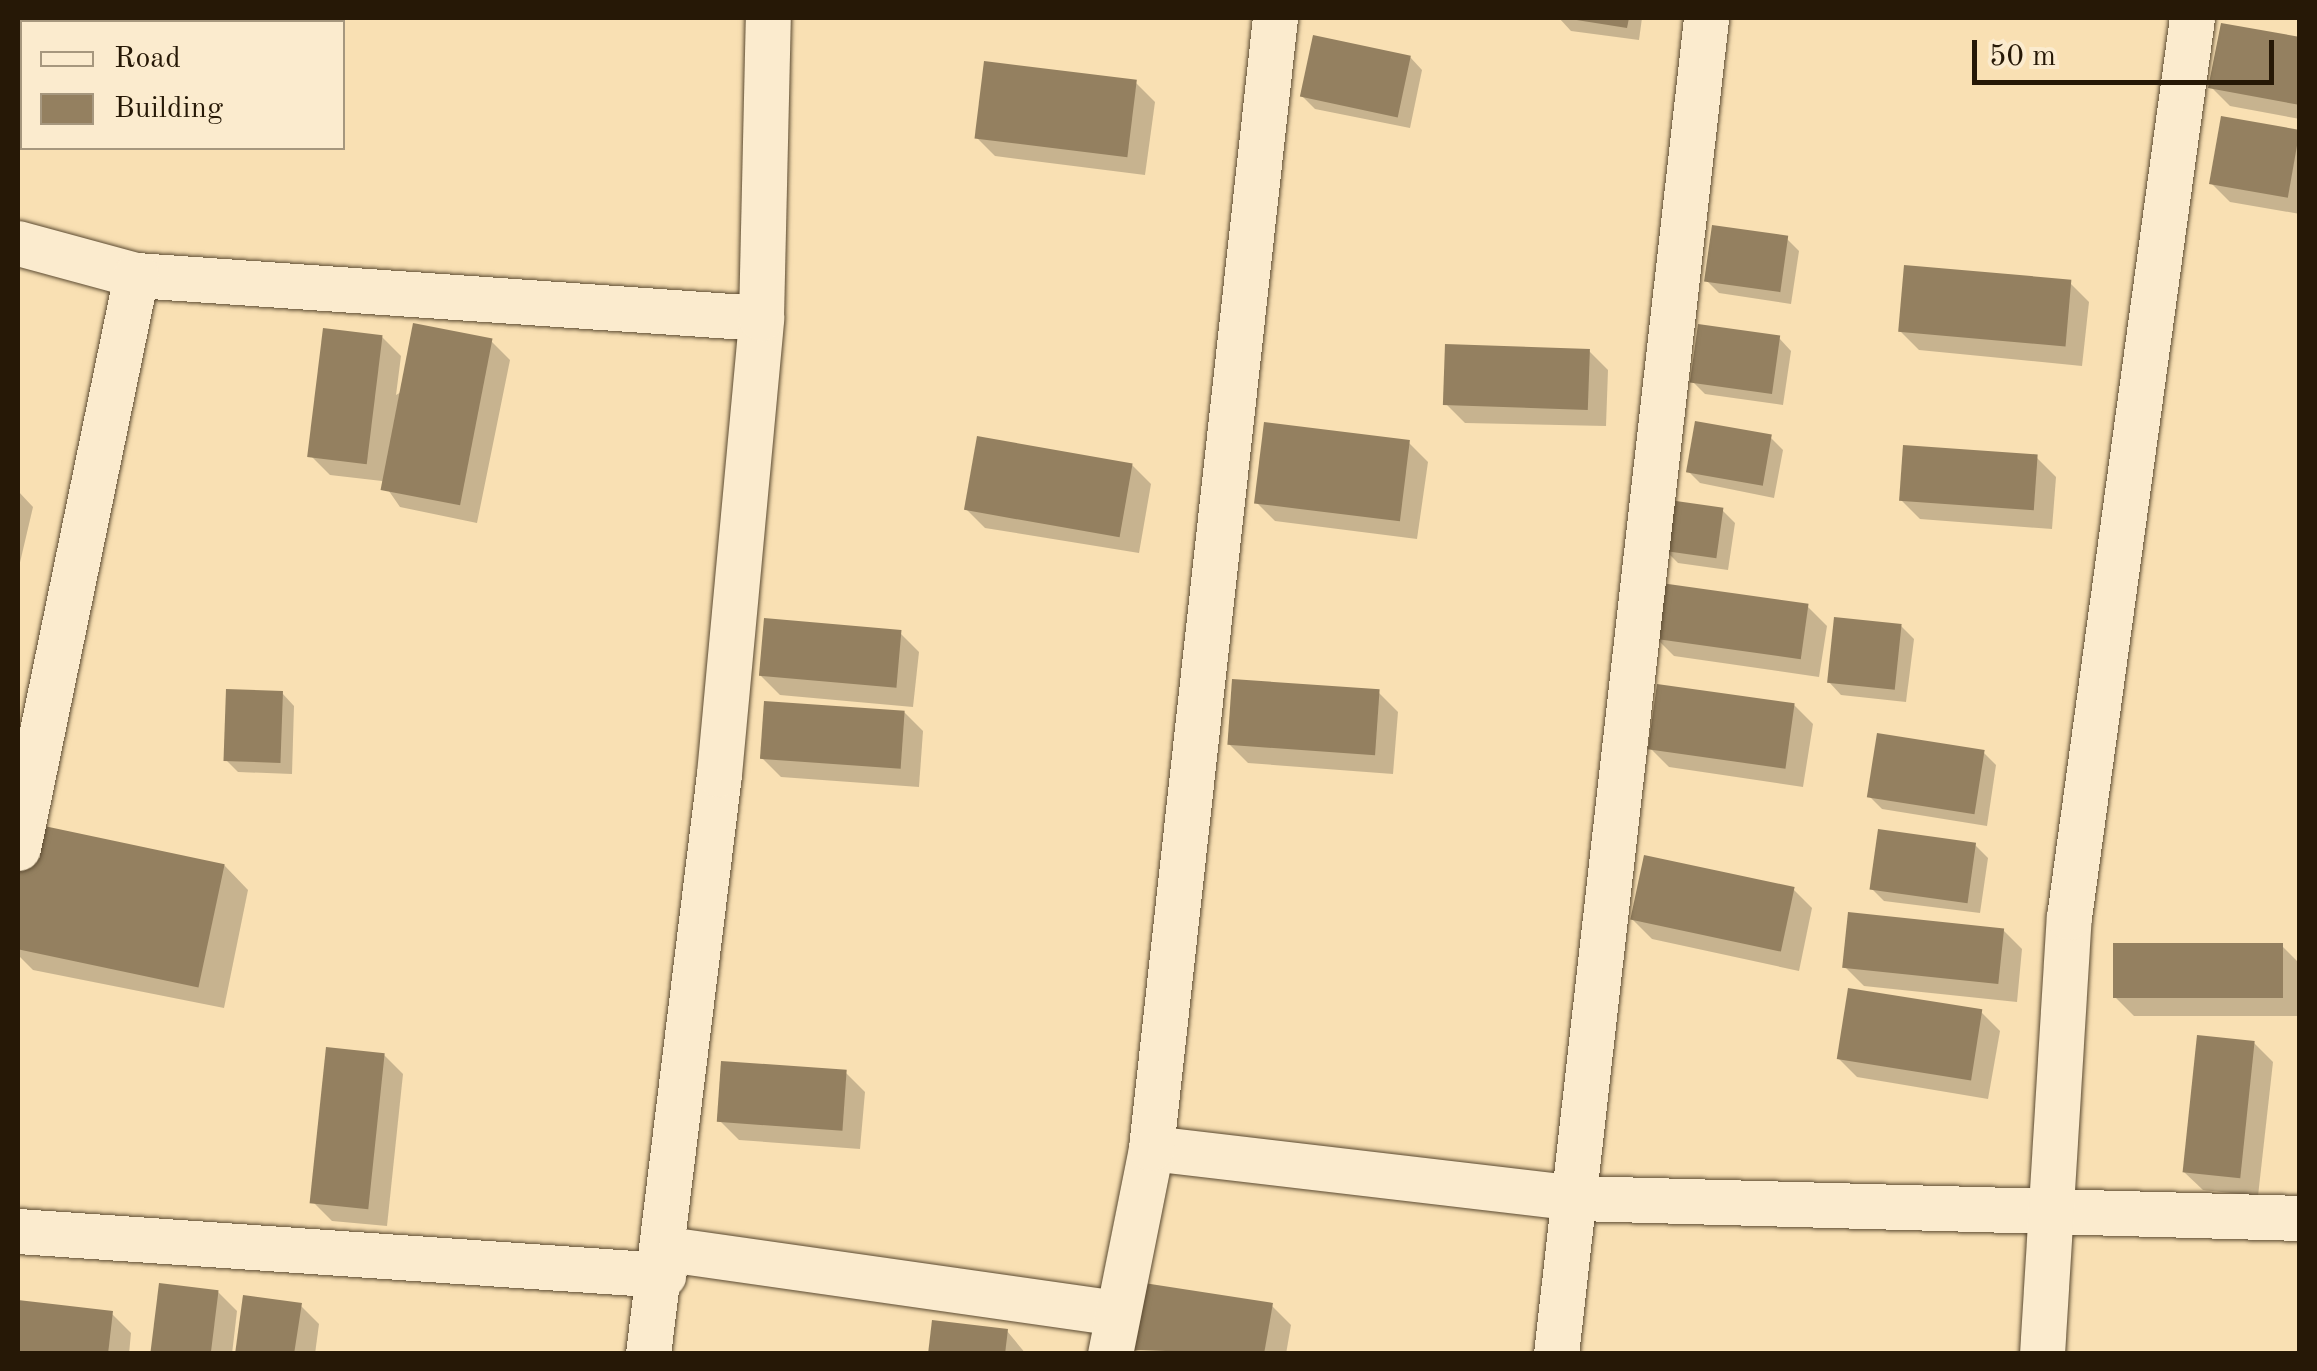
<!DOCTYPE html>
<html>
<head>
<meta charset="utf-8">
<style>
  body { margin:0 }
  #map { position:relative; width:2317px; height:1371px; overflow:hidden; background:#f9e0b3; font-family:"Old Standard TT",serif }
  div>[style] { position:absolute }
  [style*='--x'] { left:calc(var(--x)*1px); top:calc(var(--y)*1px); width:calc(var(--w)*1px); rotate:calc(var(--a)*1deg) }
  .shadow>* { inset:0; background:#0003 }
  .building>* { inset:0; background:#948060; transform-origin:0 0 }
  .roads { filter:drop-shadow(0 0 2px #5b4a31) drop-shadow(0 0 2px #5b4a31) }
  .minor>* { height:45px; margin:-22.5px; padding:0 22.5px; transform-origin:22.5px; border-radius:22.5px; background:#fbebce }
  span { translate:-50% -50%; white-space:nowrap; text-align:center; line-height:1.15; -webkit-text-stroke:9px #fbebce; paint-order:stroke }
  .frame { position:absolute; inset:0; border:20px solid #261806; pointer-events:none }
  .legend { position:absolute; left:20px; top:20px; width:325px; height:130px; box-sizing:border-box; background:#fbebce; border:2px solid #a6977e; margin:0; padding:12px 18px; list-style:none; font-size:30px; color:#261806 }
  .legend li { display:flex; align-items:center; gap:20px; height:50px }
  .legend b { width:50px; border:2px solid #a6977e }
  .scale { position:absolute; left:1972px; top:40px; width:302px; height:45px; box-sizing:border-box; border:5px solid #261806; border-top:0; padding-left:12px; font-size:30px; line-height:35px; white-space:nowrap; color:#261806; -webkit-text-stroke:8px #fbebce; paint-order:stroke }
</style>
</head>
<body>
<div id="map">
  <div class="shadow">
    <div style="clip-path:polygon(1559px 18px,1642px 18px,1639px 40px,1571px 31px)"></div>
    <div style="clip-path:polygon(2300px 40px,2300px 119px,2230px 106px,2211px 87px)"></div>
    <div style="clip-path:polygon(1410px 57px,1422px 70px,1410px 128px,1315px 109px,1302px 96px)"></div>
    <div style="clip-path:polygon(1136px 83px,1155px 102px,1145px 175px,995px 156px,976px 137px)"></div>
    <div style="clip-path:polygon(2300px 133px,2300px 214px,2230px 202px,2211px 183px)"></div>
    <div style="clip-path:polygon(1786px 238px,1799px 251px,1791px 304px,1719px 293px,1706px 280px)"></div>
    <div style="clip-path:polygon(2070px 283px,2089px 302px,2082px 366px,1919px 350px,1900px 331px)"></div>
    <div style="clip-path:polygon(382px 337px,401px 356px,396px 395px,491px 341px,510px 360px,477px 523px,400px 507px,382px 481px,330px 475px,311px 456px)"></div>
    <div style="clip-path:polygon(1779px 338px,1791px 351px,1783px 405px,1705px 394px,1692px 381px)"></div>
    <div style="clip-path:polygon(1589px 351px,1608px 370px,1606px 426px,1465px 423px,1446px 404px)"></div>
    <div style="clip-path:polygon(1771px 438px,1783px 450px,1774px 498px,1700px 483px,1688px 471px)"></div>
    <div style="clip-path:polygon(1409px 443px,1428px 462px,1417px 539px,1275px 521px,1256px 502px)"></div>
    <div style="clip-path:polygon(2037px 458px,2056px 477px,2052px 529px,1920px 519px,1901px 500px)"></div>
    <div style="clip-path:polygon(1132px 465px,1151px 484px,1139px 553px,985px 528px,966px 509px)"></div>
    <div style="clip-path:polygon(18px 491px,33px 507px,18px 571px)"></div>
    <div style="clip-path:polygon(1722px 510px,1735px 523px,1728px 570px,1678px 563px,1665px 550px)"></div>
    <div style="clip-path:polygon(1808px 607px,1827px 626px,1819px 677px,1674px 656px,1655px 637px)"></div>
    <div style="clip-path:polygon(1901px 626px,1914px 639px,1906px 702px,1841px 695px,1829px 682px)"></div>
    <div style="clip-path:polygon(900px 633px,919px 652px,913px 707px,780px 695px,761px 676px)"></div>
    <div style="clip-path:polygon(282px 693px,294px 706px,292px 774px,238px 772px,226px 760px)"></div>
    <div style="clip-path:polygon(1379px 693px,1398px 712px,1393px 774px,1248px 763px,1229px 744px)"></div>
    <div style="clip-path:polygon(1794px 705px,1813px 724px,1803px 787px,1669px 767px,1650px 748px)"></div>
    <div style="clip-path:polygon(904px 712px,923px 731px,919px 787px,781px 777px,762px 758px)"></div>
    <div style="clip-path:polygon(1984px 753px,1996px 765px,1987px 826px,1882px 809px,1869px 796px)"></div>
    <div style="clip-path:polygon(32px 826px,224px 865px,248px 890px,224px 1008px,33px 970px,18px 955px)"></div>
    <div style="clip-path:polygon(1975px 845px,1988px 858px,1980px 913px,1884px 901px,1871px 888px)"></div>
    <div style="clip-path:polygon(1793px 889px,1812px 908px,1799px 971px,1652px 939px,1633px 920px)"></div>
    <div style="clip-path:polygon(2003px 930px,2022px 949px,2017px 1002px,1864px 986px,1845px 967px)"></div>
    <div style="clip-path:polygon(2282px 946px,2300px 964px,2300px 1016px,2134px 1016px,2115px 997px)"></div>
    <div style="clip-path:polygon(1981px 1012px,2000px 1031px,1988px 1099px,1857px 1077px,1838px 1058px)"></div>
    <div style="clip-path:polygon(2254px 1043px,2273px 1062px,2258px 1196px,2203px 1190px,2184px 1172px)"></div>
    <div style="clip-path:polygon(384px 1055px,403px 1074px,387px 1226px,332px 1221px,313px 1202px)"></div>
    <div style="clip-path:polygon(846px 1073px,865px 1092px,860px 1149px,739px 1140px,720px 1121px)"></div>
    <div style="clip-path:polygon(218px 1292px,237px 1311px,232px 1354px,153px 1354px)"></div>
    <div style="clip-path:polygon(18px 1303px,112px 1314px,131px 1333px,129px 1354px,18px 1354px)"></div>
    <div style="clip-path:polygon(300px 1305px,319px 1324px,315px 1354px,237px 1354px)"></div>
    <div style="clip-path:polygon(1272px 1306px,1291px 1325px,1286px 1354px,1136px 1349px)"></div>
    <div style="clip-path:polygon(1007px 1331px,1026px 1354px,931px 1354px)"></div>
  </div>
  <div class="building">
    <div style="clip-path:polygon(1564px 18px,1629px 18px,1627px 28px)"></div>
    <div style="clip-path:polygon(2221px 23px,2300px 37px,2300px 105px,2208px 88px)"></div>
    <div style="left:1313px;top:35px;width:100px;height:63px;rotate:12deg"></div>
    <div style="left:984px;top:61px;width:154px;height:78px;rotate:7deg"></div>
    <div style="left:2221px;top:116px;width:80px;height:69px;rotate:10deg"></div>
    <div style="left:1712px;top:225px;width:77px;height:57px;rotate:8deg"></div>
    <div style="left:1904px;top:265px;width:168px;height:67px;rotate:5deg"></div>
    <div style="left:413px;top:323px;width:81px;height:170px;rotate:11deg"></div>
    <div style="left:1698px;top:324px;width:83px;height:59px;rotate:8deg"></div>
    <div style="left:323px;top:328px;width:60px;height:130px;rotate:7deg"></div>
    <div style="left:1445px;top:344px;width:145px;height:61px;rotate:2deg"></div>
    <div style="left:1695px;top:421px;width:78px;height:52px;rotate:10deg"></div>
    <div style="left:1264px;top:422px;width:147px;height:82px;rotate:7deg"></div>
    <div style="left:977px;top:436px;width:158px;height:75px;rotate:10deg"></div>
    <div style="left:1903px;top:445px;width:135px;height:56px;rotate:4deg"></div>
    <div style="left:1669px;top:500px;width:55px;height:51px;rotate:8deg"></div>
    <div style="left:1661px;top:583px;width:149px;height:56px;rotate:8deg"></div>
    <div style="left:1834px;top:617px;width:68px;height:66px;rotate:6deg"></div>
    <div style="left:764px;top:618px;width:138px;height:58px;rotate:5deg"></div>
    <div style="left:1232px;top:679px;width:148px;height:66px;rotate:4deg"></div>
    <div style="left:1657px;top:684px;width:139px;height:66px;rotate:8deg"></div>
    <div style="left:226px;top:689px;width:57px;height:72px;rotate:2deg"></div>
    <div style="left:764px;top:701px;width:141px;height:58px;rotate:4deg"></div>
    <div style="left:1877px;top:733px;width:109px;height:65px;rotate:9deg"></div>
    <div style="left:30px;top:823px;width:199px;height:126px;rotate:12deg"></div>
    <div style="left:1878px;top:829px;width:99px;height:61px;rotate:8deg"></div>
    <div style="left:1644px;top:855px;width:154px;height:66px;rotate:12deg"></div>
    <div style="left:1848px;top:912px;width:157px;height:56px;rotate:6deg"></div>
    <div style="left:2113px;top:943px;width:170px;height:55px"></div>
    <div style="left:1848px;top:988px;width:136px;height:72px;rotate:9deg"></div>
    <div style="left:2197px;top:1035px;width:58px;height:138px;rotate:6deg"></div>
    <div style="left:326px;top:1047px;width:59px;height:157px;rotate:6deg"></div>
    <div style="left:721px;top:1061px;width:126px;height:61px;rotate:4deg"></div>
    <div style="left:159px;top:1283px;width:60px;height:72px;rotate:7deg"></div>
    <div style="clip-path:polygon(1144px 1283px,1273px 1303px,1264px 1354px,1133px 1350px)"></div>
    <div style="clip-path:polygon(243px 1295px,302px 1303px,294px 1354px,235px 1354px)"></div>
    <div style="clip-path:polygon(18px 1300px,113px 1311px,108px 1354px,18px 1354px)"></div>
    <div style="clip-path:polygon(932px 1320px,1008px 1329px,1005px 1354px,928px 1354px)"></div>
  </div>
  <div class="roads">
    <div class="minor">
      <div style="--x:18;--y:243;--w:122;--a:15.2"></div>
      <div style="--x:136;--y:275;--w:626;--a:3.94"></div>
      <div style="--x:18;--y:848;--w:585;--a:-78.36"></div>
      <div style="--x:1151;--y:1148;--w:429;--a:6.7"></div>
      <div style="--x:1577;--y:1198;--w:723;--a:1.58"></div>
      <div style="--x:18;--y:1231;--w:647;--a:3.9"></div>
      <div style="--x:667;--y:1249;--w:455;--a:8.1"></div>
      <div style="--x:648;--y:1354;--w:584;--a:-83.02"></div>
      <div style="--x:719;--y:774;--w:458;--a:-84.7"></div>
      <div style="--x:761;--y:318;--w:300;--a:-88.7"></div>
      <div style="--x:1110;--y:1354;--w:210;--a:-78.7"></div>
      <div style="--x:1151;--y:1148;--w:1137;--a:-83.74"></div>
      <div style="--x:1556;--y:1354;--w:1344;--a:-83.59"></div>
      <div style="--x:2042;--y:1354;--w:438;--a:-86.5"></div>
      <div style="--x:2069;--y:917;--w:907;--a:-82.21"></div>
    </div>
  </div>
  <div class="frame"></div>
  <ul class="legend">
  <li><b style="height:12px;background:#fbebce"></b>Road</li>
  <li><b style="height:28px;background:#948060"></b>Building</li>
  </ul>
  <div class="scale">50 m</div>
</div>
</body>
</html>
